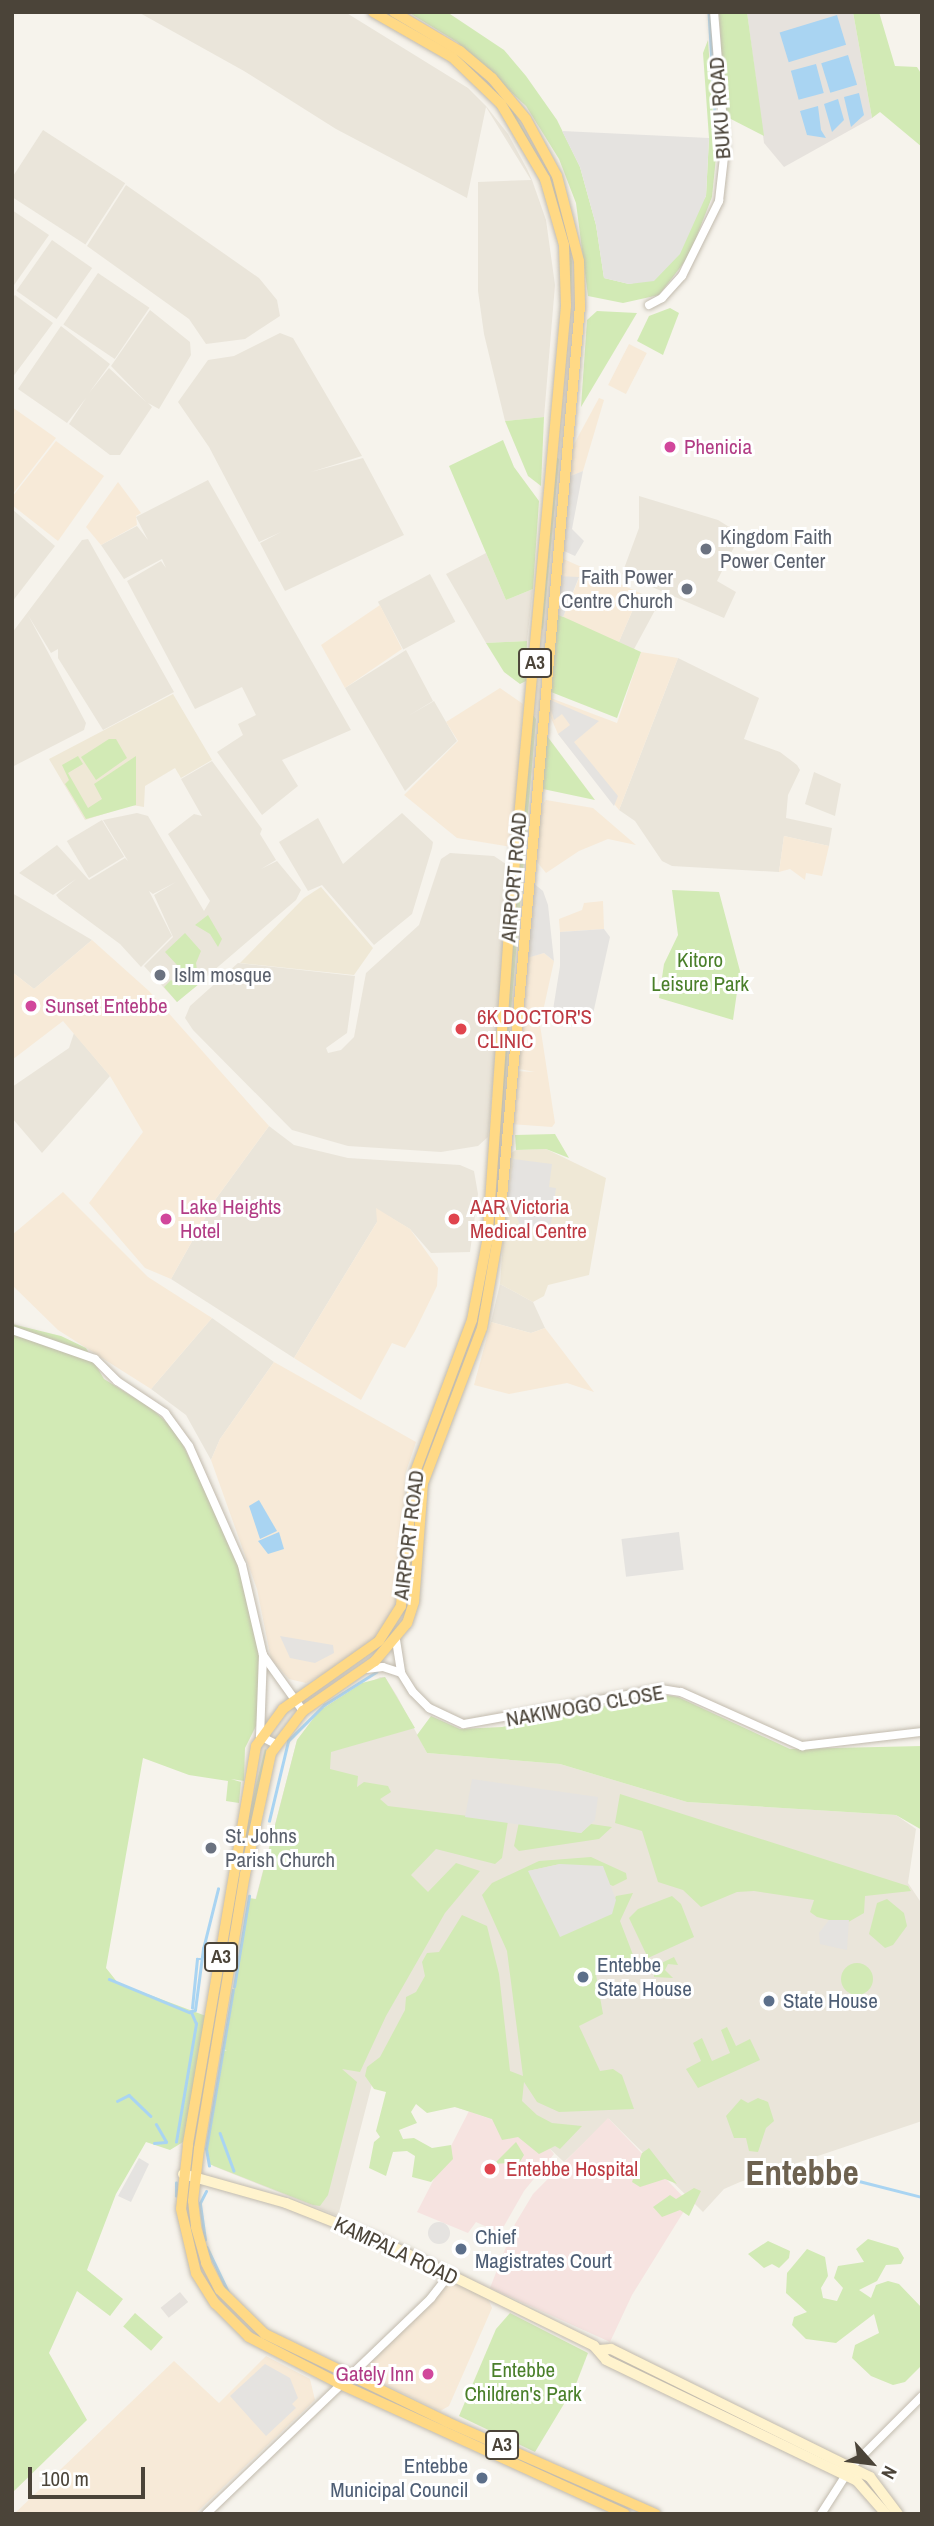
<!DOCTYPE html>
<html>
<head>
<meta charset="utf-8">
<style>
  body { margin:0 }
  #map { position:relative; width:934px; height:2526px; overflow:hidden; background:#f6f3ec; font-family:"Archivo Narrow",sans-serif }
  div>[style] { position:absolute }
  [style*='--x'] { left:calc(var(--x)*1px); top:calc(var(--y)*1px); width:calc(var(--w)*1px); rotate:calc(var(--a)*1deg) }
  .residential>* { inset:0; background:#eae5da; transform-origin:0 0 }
  .commercial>* { inset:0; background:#f7ead8; transform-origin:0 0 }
  .industrial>* { inset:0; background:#e6e2dd; transform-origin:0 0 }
  .education>* { inset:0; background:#efe8d6 }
  .medical>* { inset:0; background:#f6e3e0 }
  .green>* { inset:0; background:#d2eab5; transform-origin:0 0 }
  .round { border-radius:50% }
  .parking>* { inset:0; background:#e5e3e0; transform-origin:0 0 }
  .water>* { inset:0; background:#a9d4f2; transform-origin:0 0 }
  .stream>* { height:2.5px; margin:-1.25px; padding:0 1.25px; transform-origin:1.25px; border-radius:1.25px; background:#a9d4f2 }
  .roads { filter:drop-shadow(0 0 2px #c2bbae) drop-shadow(0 0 2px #c2bbae) }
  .tertiary>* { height:8px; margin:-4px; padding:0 4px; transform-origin:4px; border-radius:4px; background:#fff }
  .secondary>* { height:10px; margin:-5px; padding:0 5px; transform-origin:5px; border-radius:5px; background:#fff3cd }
  .trunk>* { height:10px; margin:-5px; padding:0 5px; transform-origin:5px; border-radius:5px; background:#ffd985 }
  .dots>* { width:19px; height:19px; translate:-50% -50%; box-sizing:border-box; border:4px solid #fff; border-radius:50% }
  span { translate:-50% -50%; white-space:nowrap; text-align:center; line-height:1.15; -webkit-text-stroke:6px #fff; paint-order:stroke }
  .shield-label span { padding:2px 5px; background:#fff; border:2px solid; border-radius:5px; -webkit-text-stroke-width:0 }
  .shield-label { font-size:19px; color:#4b4439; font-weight:700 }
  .street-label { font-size:21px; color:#4b4439 }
  .hotel-label { font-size:21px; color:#b23c85 }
  .left { translate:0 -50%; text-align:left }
  .right { translate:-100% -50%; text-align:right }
  .worship-label { font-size:21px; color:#5b616d }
  .park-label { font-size:21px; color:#4a7f2a }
  .health-label { font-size:21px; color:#be3a42 }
  .service-label { font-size:21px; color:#4e5e75 }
  .town-label { font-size:35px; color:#6e6250; font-weight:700 }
  .frame { position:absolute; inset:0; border:14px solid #4b4439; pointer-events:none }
  .north { position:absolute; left:836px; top:2428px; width:70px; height:70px; -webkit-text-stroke:5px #fff; paint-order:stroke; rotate:118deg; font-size:19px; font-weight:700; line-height:28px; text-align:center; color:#4b4439 }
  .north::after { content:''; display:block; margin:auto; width:24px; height:32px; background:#4b4439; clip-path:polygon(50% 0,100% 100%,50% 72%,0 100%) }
  .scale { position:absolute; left:28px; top:2467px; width:117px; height:32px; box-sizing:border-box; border:4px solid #4b4439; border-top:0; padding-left:9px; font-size:21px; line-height:24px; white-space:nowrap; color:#4b4439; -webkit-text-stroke:5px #fff; paint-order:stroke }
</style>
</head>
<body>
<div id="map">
  <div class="residential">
    <div style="clip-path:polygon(138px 12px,345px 12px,468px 88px,486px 106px,508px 134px,527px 169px,532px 180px,546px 220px,555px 285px,544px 417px,505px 421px,484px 334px,478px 291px,478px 182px,531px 180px,486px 107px,467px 198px,336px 129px,244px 71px)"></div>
    <div style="left:43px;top:130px;width:98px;height:73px;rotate:33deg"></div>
    <div style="clip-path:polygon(126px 185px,259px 278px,277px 300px,280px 316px,245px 339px,206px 344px,189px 319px,87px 246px)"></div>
    <div style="clip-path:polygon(12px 210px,49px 235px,12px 288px)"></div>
    <div style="left:52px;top:240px;width:49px;height:62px;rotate:35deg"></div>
    <div style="left:98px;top:273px;width:62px;height:62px;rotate:34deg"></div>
    <div style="clip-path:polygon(15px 295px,53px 323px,12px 378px,12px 298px)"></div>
    <div style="clip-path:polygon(150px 310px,190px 342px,191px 355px,159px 409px,148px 403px,152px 407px,120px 455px,110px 455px,69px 424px,86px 398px,67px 423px,18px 389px,61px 326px,110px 364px,89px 393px,109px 368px,146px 402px,111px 366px)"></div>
    <div style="clip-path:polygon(280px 333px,293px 338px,362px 456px,311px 472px,363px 458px,404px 535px,285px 591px,260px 543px,281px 532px,259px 542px,209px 447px,178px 402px,208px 360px,234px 356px)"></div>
    <div style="clip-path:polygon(208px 480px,351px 730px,282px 760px,298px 786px,262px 815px,217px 752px,243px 735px,238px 724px,256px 715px,242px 687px,195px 709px,127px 581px,161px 561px,166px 568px,162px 559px,124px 579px,101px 545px,137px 526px,148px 540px,136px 517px)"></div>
    <div style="clip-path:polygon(639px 496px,718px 520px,734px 530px,729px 540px,736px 543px,717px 581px,736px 592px,724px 618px,622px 574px,639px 528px)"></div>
    <div style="clip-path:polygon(12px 509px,55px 546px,12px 602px)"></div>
    <div style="clip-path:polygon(88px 539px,174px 692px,103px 730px,58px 658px,58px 649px,51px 653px,28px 615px,86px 723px,84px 730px,12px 767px,12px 633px,82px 540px)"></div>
    <div style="clip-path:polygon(486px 553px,506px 600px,533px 589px,527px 641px,486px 643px,446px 574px)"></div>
    <div style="left:430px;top:574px;width:54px;height:59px;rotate:62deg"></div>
    <div style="clip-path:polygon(640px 593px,660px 601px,633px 651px,618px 644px)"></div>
    <div style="clip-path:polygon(406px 650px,433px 701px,408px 716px,434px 701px,457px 741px,405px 791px,345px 688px)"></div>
    <div style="clip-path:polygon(678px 658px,759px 698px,744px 739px,780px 752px,797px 765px,800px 770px,788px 795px,786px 818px,832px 828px,829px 846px,784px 836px,779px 872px,672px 866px,662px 861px,635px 821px,619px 810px)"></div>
    <div style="clip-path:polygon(212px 761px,262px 829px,260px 834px,276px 860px,261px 869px,277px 861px,301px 890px,296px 900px,177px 1002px,144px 966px,173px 937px,154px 895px,176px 882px,153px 894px,149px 891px,172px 936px,141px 967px,120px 944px,59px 899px,56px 895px,76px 879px,53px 895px,19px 873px,57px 845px,89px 880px,125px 858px,128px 861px,103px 820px,137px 813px,148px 816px,204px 911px,210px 901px,168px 834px,194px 814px,202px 816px,181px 779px)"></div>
    <div style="clip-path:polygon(814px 772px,841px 784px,835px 816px,805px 804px)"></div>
    <div style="clip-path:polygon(402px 813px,433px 842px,432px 848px,412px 914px,374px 945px,322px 885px,308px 891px,279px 842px,318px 818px,343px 864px)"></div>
    <div style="left:102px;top:820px;width:43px;height:41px;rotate:59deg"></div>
    <div style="clip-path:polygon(450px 853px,494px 856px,512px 868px,488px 1137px,478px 1146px,441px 1152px,348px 1146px,292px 1130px,193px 1030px,185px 1018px,190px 1006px,238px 963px,355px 976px,347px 1033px,326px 1048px,328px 1053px,341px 1050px,354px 1037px,366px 973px,419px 925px,441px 859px)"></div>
    <div style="clip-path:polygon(12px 893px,92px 940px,34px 989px,12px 972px)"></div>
    <div style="clip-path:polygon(74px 1033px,110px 1076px,42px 1153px,12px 1118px,12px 1087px,69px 1048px)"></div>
    <div style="clip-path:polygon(269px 1126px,294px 1145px,348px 1158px,460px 1165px,474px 1171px,478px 1194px,470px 1252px,431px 1253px,410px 1229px,388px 1216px,377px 1222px,294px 1358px,171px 1279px,215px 1200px)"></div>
    <div style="clip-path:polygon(500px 1284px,533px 1302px,545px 1328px,531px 1333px,491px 1322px)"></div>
    <div style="clip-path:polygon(212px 1318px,274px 1362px,220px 1439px,211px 1460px,186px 1415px,151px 1389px)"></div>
    <div style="clip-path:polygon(380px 1677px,385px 1677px,397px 1696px,427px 1753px,560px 1764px,687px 1802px,896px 1815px,916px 1829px,908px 1883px,922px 1904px,922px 2121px,740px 2182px,724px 2189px,703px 2212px,609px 2119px,564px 2162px,549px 2148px,553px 2143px,469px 2111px,372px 2084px,338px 2216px,213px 2166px,255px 1901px,297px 1740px,319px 1711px)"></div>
  </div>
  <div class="commercial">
    <div style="left:629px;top:344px;width:20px;height:46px;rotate:27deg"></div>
    <div style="clip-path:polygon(599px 398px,604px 400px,583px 471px,568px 477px,573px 446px)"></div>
    <div style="clip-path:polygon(12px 407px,56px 438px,12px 495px)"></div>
    <div style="clip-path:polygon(56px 441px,104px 476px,58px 541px,12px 505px,12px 497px)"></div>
    <div style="clip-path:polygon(118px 482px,141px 513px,136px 516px,137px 525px,101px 545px,86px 527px)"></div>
    <div style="clip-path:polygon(559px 557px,640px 593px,618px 644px,563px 617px,579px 578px,556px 576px)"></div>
    <div style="clip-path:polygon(380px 605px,402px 649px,345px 688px,321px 645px)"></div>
    <div style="clip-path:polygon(641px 652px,678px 658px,619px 810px,558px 734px,548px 711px,548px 697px,617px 723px)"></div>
    <div style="clip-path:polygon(500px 688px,523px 704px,512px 847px,457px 838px,404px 795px,458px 741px,446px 722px)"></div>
    <div style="clip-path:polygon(546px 800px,593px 808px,636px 845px,608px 839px,579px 851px,546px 873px,533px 857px,540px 808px)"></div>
    <div style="clip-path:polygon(784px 836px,829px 846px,822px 876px,806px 873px,805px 880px,790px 869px,779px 872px)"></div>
    <div style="clip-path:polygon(603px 901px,604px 929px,560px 932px,559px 919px,582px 910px,584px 903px)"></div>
    <div style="clip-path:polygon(92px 940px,149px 991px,269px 1126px,215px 1200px,171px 1279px,145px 1268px,89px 1203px,143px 1132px,110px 1076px,63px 1021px,12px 1060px,12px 972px,34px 989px)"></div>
    <div style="clip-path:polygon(544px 953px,554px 961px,540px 1025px,555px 1123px,552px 1127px,510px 1124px,514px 1071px,535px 1072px,514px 1068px,520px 959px)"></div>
    <div style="clip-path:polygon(63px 1192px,148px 1277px,212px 1318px,151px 1389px,58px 1330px,12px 1285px,12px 1235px)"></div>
    <div style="clip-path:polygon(376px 1208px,410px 1229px,438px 1268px,437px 1286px,415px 1331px,405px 1348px,392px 1343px,361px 1400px,294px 1358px,377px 1222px)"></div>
    <div style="clip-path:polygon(491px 1322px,531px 1333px,545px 1328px,594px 1392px,567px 1383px,509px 1394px,474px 1385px)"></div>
    <div style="clip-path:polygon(274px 1362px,416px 1442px,405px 1475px,403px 1580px,393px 1623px,344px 1664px,306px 1683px,289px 1679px,271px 1659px,257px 1589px,211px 1460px,220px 1439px)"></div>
    <div style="clip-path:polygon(455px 2283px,488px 2299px,492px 2308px,449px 2406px,440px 2411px,365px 2375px,364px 2370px,445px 2285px)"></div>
    <div style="clip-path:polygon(266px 2356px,310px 2379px,315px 2400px,195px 2514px,14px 2514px,174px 2361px,219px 2403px)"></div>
  </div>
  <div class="industrial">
    <div style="clip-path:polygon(747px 12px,853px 12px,872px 118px,784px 167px,764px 143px)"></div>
    <div style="left:180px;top:2292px;width:13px;height:25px;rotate:51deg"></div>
  </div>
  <div class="education">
    <div style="clip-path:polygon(173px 694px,212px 760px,181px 778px,175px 768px,145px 786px,144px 807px,132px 805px,85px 820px,49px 759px)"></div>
    <div style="clip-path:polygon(321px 887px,373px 948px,354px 975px,240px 963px,304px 898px)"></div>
    <div style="clip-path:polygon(546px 1149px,606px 1178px,589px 1275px,548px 1285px,544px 1296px,533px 1302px,500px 1284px,508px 1173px,511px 1153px,516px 1150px)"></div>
  </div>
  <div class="medical">
    <div style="clip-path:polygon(469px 2111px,554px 2143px,549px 2148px,554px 2154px,524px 2191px,500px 2233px,476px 2222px,468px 2233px,417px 2212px)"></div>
    <div style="clip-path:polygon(608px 2118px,689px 2203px,632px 2295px,610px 2342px,490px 2288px,515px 2224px,533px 2194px)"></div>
  </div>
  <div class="green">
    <div style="clip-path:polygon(376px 12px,386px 12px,458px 53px,514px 112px,558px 195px,572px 262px,571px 300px,557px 204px,481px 81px)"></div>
    <div style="clip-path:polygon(408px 12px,447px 12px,504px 50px,526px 76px,557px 120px,580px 167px,596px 225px,604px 278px,629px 284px,655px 278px,706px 196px,709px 138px,703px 53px,708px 40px,716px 157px,712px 197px,689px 256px,659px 295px,623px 303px,588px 296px,576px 203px,559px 159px,526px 106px,457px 42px)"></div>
    <div style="clip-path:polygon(719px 12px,747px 12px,764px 136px,725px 116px)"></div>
    <div style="clip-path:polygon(853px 12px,879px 12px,895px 66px,917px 67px,922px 75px,922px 147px,880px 112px,872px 118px)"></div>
    <div style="clip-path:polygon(670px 308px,679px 313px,663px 355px,637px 341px,649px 316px)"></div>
    <div style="clip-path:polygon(597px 311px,637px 313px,581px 407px,587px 320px)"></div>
    <div style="clip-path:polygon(544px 417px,541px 486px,528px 476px,505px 421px)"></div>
    <div style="clip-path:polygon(503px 440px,514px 467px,539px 501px,533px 589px,506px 600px,449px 466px)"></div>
    <div style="clip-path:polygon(556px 457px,559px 459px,543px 630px,541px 627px)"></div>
    <div style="clip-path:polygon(557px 614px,641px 652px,617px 718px,551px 692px)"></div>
    <div style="clip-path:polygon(527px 641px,526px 681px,520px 684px,504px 672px,486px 643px)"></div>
    <div style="clip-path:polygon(533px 715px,536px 719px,497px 1174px,508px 987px)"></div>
    <div style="clip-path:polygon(544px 732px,595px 800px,543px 789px)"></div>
    <div style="clip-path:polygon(109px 739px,116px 739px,127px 758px,96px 780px,81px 757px)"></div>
    <div style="clip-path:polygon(78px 756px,83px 764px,68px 773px,88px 808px,102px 799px,94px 784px,136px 756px,136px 805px,86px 819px,65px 784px,69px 780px,62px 765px)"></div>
    <div style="clip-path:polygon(672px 890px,719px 892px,740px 971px,733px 1020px,659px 998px,664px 964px,678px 935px)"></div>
    <div style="clip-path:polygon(208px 915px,222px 939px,218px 947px,210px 934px,195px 925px)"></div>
    <div style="clip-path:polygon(185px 933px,201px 951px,196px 963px,199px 984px,177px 1002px,164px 987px,171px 980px,179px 986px,188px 977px,165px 952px)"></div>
    <div style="clip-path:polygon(555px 1134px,569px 1158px,546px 1149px,516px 1150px,515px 1135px)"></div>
    <div style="clip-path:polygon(12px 1324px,61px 1336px,86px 1348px,104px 1379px,151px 1408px,176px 1431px,230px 1540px,266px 1649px,256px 1726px,245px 1748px,244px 1781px,231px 1779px,241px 1782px,239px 1803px,226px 1801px,228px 1781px,189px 1775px,143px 1758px,106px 1968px,118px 1983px,206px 2016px,183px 2142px,170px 2150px,146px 2142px,116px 2194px,87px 2270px,123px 2299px,110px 2316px,77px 2291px,49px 2353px,87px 2420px,12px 2493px)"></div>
    <div style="clip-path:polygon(385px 1677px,415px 1728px,331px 1752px,330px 1769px,358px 1776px,357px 1787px,364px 1782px,388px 1786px,391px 1792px,380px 1799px,388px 1806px,508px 1821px,502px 1858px,495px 1864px,436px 1849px,411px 1875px,428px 1892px,456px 1863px,480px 1871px,445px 1913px,386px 2016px,360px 2072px,342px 2069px,357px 2082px,328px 2195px,320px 2206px,313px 2205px,209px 2164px,207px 2145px,223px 2050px,227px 2051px,224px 2049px,249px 1898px,256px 1899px,297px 1740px,319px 1711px,362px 1683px)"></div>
    <div style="clip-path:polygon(659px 1694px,678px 1697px,790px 1749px,922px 1746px,922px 1830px,896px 1815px,687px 1802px,560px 1764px,427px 1753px,417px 1735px,431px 1716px,460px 1729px,502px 1727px)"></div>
    <div style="clip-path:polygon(265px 1749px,267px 1751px,193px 2147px,248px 1818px)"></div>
    <div style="clip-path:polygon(620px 1794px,908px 1886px,911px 1891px,865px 1896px,864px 1913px,845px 1924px,817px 1917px,810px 1912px,814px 1900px,754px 1891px,737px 1892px,701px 1907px,683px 1890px,658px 1882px,642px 1831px,615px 1823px)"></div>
    <div style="clip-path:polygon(519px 1822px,581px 1833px,591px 1824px,612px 1827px,599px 1839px,519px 1851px,514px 1846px)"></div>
    <div style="clip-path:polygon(591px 1857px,626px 1873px,627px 1879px,613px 1886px,560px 1864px,528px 1871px,612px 1906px,616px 1896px,633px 1893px,620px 1921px,635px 1960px,634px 1969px,630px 1973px,622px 1956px,595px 1969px,603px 2014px,579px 2026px,600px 2071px,613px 2069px,622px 2075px,634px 2109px,559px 2112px,537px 2102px,524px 2082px,522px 2101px,537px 2115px,552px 2123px,582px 2126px,560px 2149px,555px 2146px,539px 2154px,518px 2137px,502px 2140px,492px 2119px,455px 2107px,427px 2113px,416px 2104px,411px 2112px,417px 2123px,399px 2130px,403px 2139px,414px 2138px,432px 2148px,451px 2145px,453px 2159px,431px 2182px,412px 2177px,415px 2156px,407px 2151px,393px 2152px,386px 2176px,369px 2168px,374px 2142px,380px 2137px,376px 2131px,386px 2092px,374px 2089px,365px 2076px,367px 2067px,380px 2057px,405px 2010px,406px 1997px,416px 1992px,425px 1976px,422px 1962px,427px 1953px,439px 1952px,462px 1915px,487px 1926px,499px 1974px,510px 2071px,523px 2076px,507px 1951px,482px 1895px,492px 1883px,539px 1861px)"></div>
    <div style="clip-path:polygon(672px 1896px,681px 1904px,694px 1937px,648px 1958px,629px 1918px,638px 1909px)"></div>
    <div style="clip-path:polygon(887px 1899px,904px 1913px,907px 1926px,893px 1945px,885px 1948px,869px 1934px,877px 1903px)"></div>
    <div style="clip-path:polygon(674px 1957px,678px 1965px,668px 1964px,665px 1970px,673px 1978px,654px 1977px,653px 1967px)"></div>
    <div class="round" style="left:841px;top:1963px;width:32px;height:32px"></div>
    <div style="clip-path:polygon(727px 2027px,736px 2046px,750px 2039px,760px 2060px,698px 2088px,686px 2069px,701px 2061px,693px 2043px,702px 2038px,712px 2061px,730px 2053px,721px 2030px)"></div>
    <div style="clip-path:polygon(758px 2098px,768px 2102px,774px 2121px,766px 2128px,758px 2152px,749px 2151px,746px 2138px,734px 2138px,726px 2116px,741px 2099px,748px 2103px)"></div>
    <div style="clip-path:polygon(516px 2142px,524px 2155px,512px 2175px,508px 2163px,494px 2164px)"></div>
    <div style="clip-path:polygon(649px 2148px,677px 2184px,665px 2179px,640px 2187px,632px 2182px,642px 2153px)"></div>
    <div style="clip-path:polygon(694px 2188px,701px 2191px,689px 2216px,680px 2210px,662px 2217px,653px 2207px,670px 2195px,676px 2199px)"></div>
    <div style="clip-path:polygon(868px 2239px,898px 2248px,904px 2258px,901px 2264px,886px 2265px,877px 2281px,859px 2290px,871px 2298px,876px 2285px,888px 2281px,899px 2284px,922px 2308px,922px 2365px,905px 2382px,893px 2385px,871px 2376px,852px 2358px,855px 2345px,879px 2333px,874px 2314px,836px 2343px,806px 2339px,792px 2325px,794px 2317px,807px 2312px,786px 2293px,787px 2273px,807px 2249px,825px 2257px,828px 2276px,821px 2288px,823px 2298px,837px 2301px,843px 2288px,834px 2278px,838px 2266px,864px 2262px,856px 2249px)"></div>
    <div style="clip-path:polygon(768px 2241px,790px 2251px,789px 2258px,779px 2268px,772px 2264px,764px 2268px,748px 2254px)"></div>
    <div style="left:135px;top:2313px;width:37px;height:18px;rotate:41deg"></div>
    <div style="clip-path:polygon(510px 2313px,588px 2353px,576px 2384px,535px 2452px,459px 2416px,496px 2329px)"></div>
  </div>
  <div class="parking">
    <div style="clip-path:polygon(562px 131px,709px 138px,706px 196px,680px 254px,654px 281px,629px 284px,604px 278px,596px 225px,580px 167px)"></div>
    <div style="clip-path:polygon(583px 471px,572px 529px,584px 541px,575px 556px,562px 550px,568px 477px)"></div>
    <div style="clip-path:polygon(556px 576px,579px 577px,563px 617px,554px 613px)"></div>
    <div style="clip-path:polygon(548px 699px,599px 721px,574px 742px,618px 796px,614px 806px,558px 734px,570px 725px,562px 714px,554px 720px)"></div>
    <div style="clip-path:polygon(532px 882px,543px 891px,548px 905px,554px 961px,544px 953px,527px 958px)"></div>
    <div style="clip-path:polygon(604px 929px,610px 937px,591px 1023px,552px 1016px,560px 966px,560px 932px)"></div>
    <div style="clip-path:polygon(513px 1159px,552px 1164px,549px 1187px,556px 1188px,551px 1224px,522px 1231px,517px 1217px,507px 1211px)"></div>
    <div style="left:679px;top:1532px;width:38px;height:58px;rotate:83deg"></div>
    <div style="clip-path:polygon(280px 1636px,333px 1645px,334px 1653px,315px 1663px,290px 1658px)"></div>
    <div style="clip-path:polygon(472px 1779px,598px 1797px,595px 1820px,581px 1833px,465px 1817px)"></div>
    <div style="clip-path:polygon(560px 1864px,603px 1866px,616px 1900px,612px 1914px,560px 1937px,528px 1871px)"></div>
    <div style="clip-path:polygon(829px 1920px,849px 1920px,847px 1950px,820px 1944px,819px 1933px)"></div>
    <div style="clip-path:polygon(139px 2158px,149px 2164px,131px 2202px,118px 2196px)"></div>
    <div class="round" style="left:428px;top:2222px;width:22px;height:22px"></div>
    <div style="clip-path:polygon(265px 2364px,290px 2378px,298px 2398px,292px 2404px,296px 2408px,266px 2436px,230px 2396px)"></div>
  </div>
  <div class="water">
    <div style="left:837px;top:15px;width:31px;height:60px;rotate:73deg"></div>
    <div style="left:848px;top:55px;width:31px;height:28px;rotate:73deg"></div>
    <div style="left:816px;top:64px;width:30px;height:26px;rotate:75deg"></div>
    <div style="clip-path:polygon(859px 93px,864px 115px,851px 127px,844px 97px)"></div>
    <div style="clip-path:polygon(838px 99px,844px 120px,832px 132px,824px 104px)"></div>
    <div style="clip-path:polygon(818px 106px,821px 130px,826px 138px,807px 135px,800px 111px)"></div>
    <div style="clip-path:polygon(259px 1500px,277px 1531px,260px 1539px,249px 1506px)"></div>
    <div style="clip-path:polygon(279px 1532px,284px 1549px,268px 1554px,258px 1541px)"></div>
  </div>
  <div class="stream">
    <div style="--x:709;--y:12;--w:100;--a:86.6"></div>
    <div style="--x:269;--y:1821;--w:82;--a:-76.6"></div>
    <div style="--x:288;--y:1741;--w:51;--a:-45"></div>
    <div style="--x:324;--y:1705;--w:62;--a:-32.4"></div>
    <div style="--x:109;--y:1979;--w:87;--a:22.4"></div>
    <div style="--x:189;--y:2012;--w:6;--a:-18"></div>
    <div style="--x:195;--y:2010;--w:62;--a:-82.5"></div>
    <div style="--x:203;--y:1949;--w:62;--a:-76"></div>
    <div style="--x:234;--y:1987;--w:92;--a:-80.6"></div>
    <div style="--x:192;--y:2008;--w:49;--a:-84.2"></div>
    <div style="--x:197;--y:1959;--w:4;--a:0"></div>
    <div style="--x:117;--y:2101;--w:13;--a:-27"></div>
    <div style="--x:129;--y:2095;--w:30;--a:44"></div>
    <div style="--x:220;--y:2133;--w:40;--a:69.8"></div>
    <div style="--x:176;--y:2142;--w:120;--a:-80.4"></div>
    <div style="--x:196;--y:2024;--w:13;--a:-113"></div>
    <div style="--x:154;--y:2143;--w:12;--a:-5"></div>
    <div style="--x:166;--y:2142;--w:20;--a:-120"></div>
    <div style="--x:209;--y:2166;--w:17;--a:-100"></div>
    <div style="--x:206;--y:2149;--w:161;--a:-80.4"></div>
    <div style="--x:859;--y:2181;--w:65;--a:14.3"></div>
    <div style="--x:176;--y:2196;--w:13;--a:-90"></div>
    <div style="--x:205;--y:2240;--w:37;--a:-98"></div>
    <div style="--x:200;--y:2203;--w:13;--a:-63"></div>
    <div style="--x:207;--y:2247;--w:49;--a:64.5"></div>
  </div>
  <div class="roads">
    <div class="tertiary">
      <div style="--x:649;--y:305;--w:15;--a:-28"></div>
      <div style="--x:662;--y:298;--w:30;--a:-48"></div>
      <div style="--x:682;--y:276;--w:84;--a:-63.7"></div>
      <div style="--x:719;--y:201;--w:53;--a:-83.5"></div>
      <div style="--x:725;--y:148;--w:136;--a:-94.6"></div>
      <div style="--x:12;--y:1330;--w:88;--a:19.3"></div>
      <div style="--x:95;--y:1359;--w:31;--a:45"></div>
      <div style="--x:117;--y:1381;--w:58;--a:33.7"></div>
      <div style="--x:165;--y:1413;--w:41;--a:54"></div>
      <div style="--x:189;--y:1446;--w:130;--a:66"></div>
      <div style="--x:242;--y:1565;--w:92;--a:76.9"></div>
      <div style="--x:263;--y:1655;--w:81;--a:92.1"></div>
      <div style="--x:260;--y:1736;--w:18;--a:27"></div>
      <div style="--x:396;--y:1640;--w:33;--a:81"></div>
      <div style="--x:401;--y:1673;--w:22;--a:58"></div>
      <div style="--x:413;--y:1692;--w:23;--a:45"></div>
      <div style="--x:429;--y:1708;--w:38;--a:25"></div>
      <div style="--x:464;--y:1724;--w:200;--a:-10.1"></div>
      <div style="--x:661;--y:1689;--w:20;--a:9"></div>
      <div style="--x:681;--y:1692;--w:133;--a:24.1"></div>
      <div style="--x:802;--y:1746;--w:121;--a:-6.7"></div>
      <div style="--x:263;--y:1655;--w:69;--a:54.5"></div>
      <div style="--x:366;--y:1669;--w:17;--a:-7"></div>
      <div style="--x:383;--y:1667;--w:19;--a:18"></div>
      <div style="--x:206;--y:2514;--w:312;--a:-43.8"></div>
      <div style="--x:431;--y:2298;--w:28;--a:-52"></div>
      <div style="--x:821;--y:2514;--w:56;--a:-57.4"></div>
      <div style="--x:851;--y:2467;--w:100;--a:-45"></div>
    </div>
    <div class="secondary">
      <div style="--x:183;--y:2174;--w:107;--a:15.7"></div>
      <div style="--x:286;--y:2203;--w:98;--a:21.6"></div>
      <div style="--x:377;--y:2239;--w:242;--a:26.2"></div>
      <div style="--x:594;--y:2346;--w:18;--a:49"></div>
      <div style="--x:606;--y:2360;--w:279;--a:25.7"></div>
      <div style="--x:857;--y:2481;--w:44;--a:48.7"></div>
      <div style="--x:599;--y:2350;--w:12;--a:-5"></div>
      <div style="--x:611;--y:2349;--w:289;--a:26.3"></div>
      <div style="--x:870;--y:2477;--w:46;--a:52.9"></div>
    </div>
    <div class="trunk">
      <div style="--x:373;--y:12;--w:91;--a:29.7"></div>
      <div style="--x:452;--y:57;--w:68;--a:43.8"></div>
      <div style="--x:501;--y:104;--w:87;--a:59.6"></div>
      <div style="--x:545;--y:179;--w:69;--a:73.9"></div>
      <div style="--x:564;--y:245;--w:61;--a:88.1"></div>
      <div style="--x:566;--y:306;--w:613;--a:95.25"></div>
      <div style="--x:510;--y:916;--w:327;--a:94"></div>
      <div style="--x:487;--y:1242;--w:79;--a:100.9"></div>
      <div style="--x:472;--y:1320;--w:165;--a:110.5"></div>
      <div style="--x:414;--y:1475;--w:132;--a:95.7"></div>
      <div style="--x:401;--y:1606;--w:41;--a:122.2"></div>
      <div style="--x:379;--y:1641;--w:118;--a:144.7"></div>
      <div style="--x:283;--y:1709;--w:46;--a:126.1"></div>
      <div style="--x:256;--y:1746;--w:405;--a:99.7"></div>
      <div style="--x:188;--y:2145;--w:64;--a:96.2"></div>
      <div style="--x:181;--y:2209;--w:66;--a:76.8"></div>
      <div style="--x:196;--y:2273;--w:36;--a:58"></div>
      <div style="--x:215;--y:2303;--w:48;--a:45"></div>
      <div style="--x:249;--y:2337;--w:100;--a:27.3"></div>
      <div style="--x:338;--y:2383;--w:315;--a:24.5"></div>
      <div style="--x:394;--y:12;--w:77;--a:30.6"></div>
      <div style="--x:460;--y:51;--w:42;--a:40.2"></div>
      <div style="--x:492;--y:78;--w:53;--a:50.3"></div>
      <div style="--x:526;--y:119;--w:65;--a:61.5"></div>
      <div style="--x:557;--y:176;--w:88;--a:75.5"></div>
      <div style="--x:579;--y:261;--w:45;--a:88.7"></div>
      <div style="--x:580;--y:306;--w:929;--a:95"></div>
      <div style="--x:499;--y:1231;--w:98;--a:99.9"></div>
      <div style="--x:482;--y:1328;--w:166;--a:110.8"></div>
      <div style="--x:423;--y:1483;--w:119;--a:94.3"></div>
      <div style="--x:414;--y:1602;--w:22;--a:108"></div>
      <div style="--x:407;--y:1623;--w:50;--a:130.1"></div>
      <div style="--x:375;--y:1661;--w:88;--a:145.2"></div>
      <div style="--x:303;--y:1711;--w:53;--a:127.3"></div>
      <div style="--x:271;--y:1753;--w:124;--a:102.1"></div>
      <div style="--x:245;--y:1874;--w:279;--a:99.5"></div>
      <div style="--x:199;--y:2149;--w:52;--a:96.6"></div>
      <div style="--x:193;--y:2201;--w:26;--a:83"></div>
      <div style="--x:196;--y:2227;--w:37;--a:74"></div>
      <div style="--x:206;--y:2263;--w:30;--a:63"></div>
      <div style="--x:220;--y:2290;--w:63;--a:44.4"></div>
      <div style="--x:265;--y:2334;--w:202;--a:25.8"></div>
      <div style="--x:447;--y:2422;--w:228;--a:23.8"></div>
    </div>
  </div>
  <div class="dots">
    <div style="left:670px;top:447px;background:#d1479c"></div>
    <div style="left:706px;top:549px;background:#6b7280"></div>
    <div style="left:687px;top:589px;background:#6b7280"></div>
    <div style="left:160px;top:975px;background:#6b7280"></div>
    <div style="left:31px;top:1006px;background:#d1479c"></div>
    <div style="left:461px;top:1029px;background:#e0444e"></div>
    <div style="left:166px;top:1219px;background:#d1479c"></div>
    <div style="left:454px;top:1219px;background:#e0444e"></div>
    <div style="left:211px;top:1848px;background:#6b7280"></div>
    <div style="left:583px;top:1977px;background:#5c6f8a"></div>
    <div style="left:769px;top:2001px;background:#5c6f8a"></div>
    <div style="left:490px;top:2169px;background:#e0444e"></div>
    <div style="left:461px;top:2249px;background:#5c6f8a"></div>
    <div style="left:428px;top:2374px;background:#d1479c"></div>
    <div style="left:482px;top:2478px;background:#5c6f8a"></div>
  </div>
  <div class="shield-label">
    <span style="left:535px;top:663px">A3</span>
    <span style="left:221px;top:1957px">A3</span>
    <span style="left:502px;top:2445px">A3</span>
  </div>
  <div class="street-label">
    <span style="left:720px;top:108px;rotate:-94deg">BUKU ROAD</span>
    <span style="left:514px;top:877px;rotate:-85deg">AIRPORT ROAD</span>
    <span style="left:409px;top:1535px;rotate:-83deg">AIRPORT ROAD</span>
    <span style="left:585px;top:1706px;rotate:-10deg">NAKIWOGO CLOSE</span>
    <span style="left:396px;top:2251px;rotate:25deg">KAMPALA ROAD</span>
  </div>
  <div class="hotel-label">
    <span class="left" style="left:684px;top:447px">Phenicia</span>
    <span class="left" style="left:45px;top:1006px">Sunset Entebbe</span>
    <span class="left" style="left:180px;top:1219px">Lake Heights<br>Hotel</span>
    <span class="right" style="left:414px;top:2374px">Gately Inn</span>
  </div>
  <div class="worship-label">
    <span class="left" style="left:720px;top:549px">Kingdom Faith<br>Power Center</span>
    <span class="right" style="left:673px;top:589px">Faith Power<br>Centre Church</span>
    <span class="left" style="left:174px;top:975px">Islm mosque</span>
    <span class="left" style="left:225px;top:1848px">St. Johns<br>Parish Church</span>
  </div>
  <div class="park-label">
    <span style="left:700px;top:972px">Kitoro<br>Leisure Park</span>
    <span style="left:523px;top:2382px">Entebbe<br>Children's Park</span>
  </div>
  <div class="health-label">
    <span class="left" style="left:477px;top:1029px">6K DOCTOR'S<br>CLINIC</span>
    <span class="left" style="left:470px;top:1219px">AAR Victoria<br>Medical Centre</span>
    <span class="left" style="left:506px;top:2169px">Entebbe Hospital</span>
  </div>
  <div class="service-label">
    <span class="left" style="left:597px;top:1977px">Entebbe<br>State House</span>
    <span class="left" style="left:783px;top:2001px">State House</span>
    <span class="left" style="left:475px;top:2249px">Chief<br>Magistrates Court</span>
    <span class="right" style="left:468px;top:2478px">Entebbe<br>Municipal Council</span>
  </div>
  <div class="town-label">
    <span style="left:802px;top:2173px">Entebbe</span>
  </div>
  <div class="frame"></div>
  <div class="north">N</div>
  <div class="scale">100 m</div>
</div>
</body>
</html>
